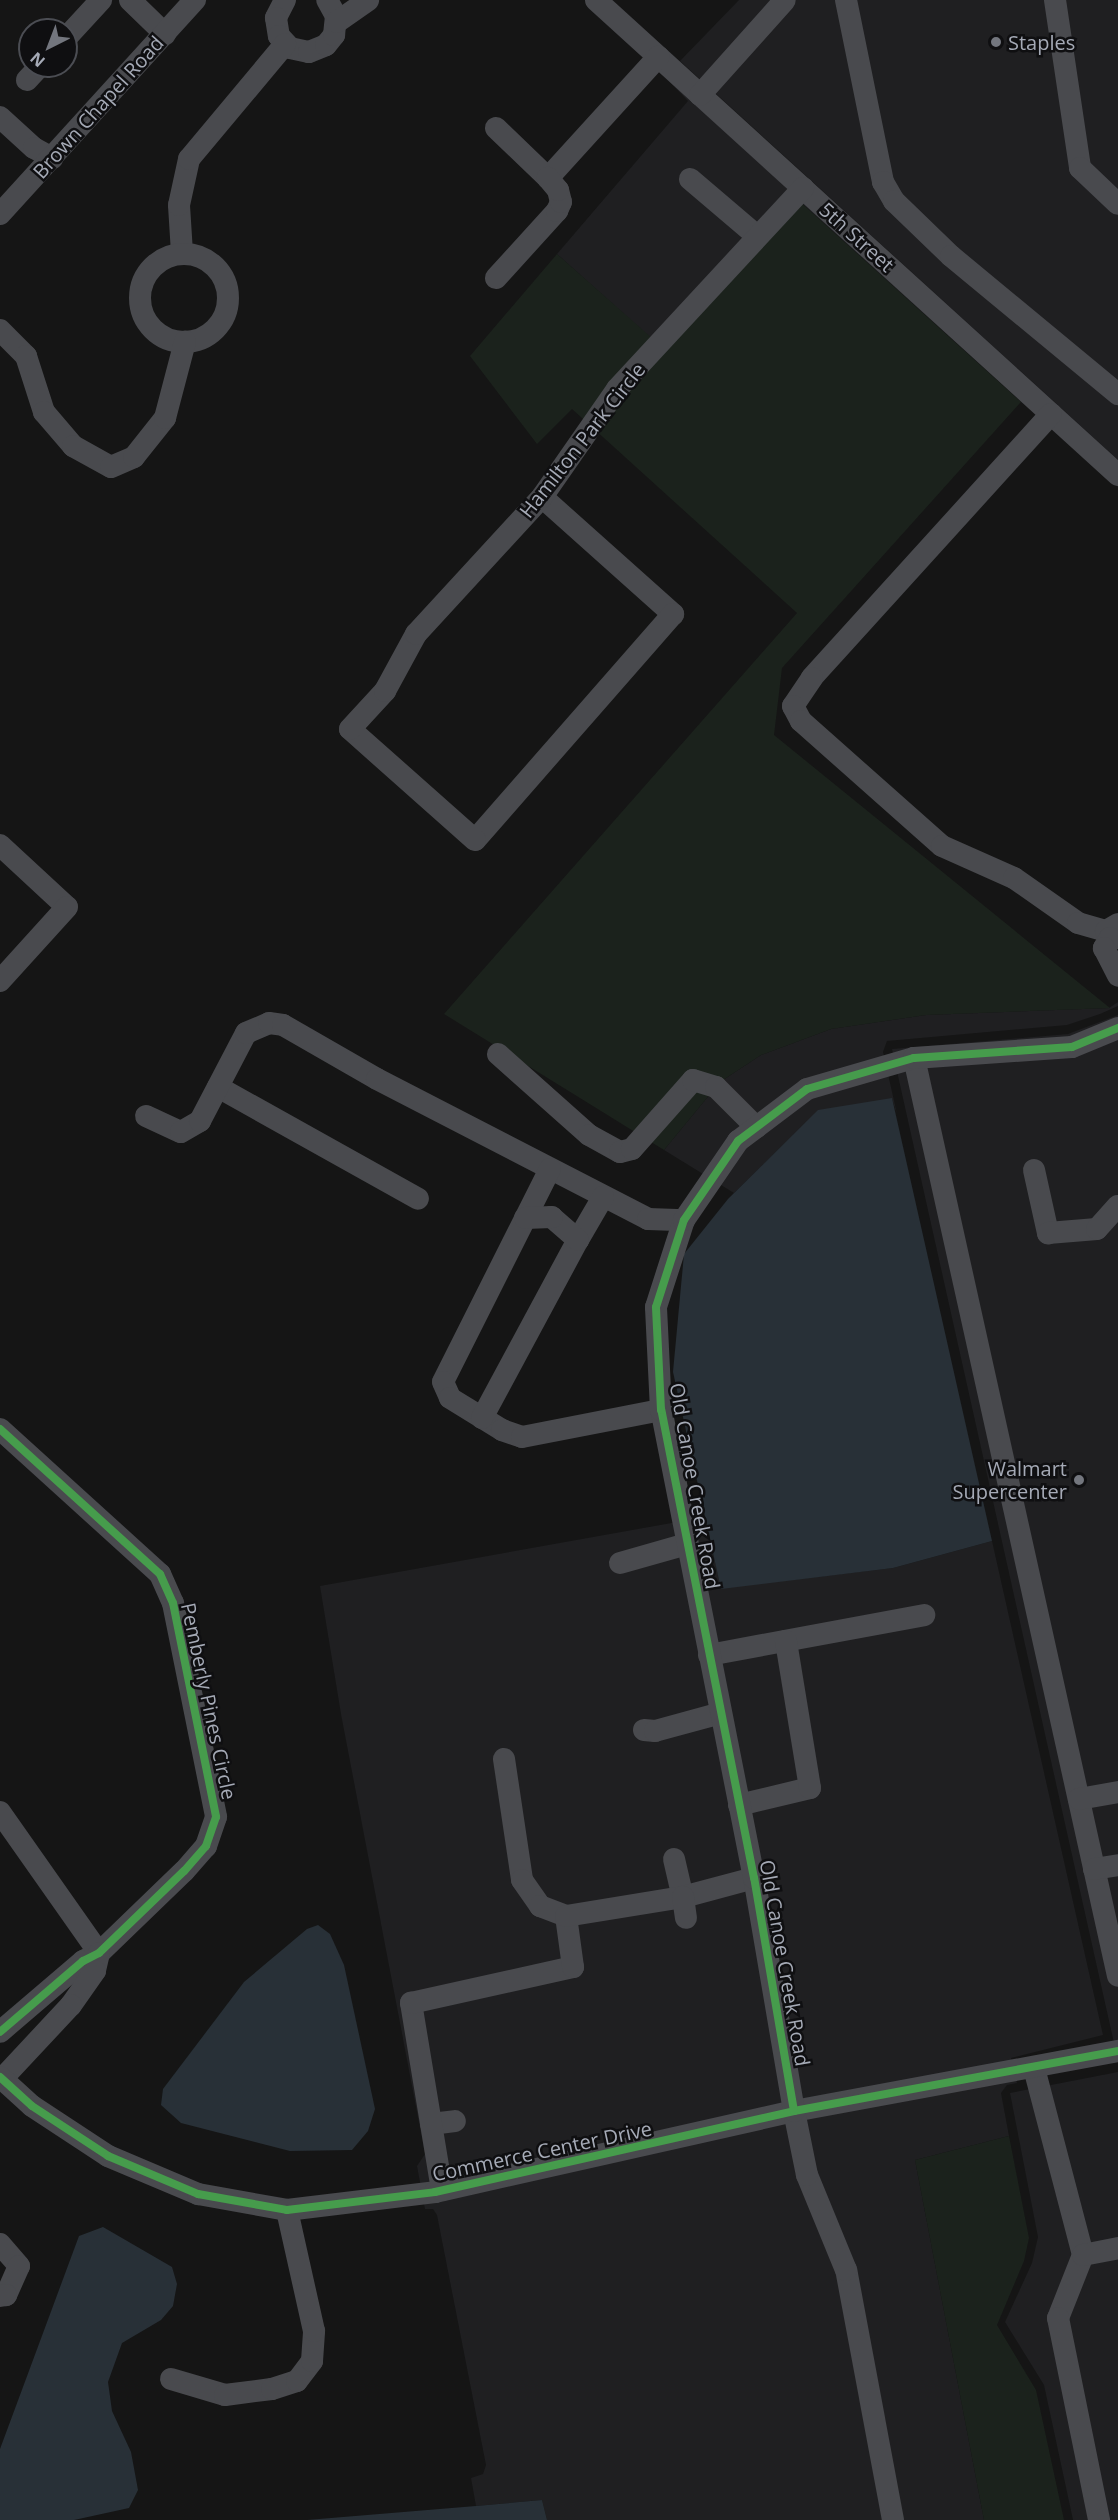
<!DOCTYPE html>
<html>
<head>
<meta charset="utf-8">
<style>
  body { margin:0 }
  #map { position:relative; width:1118px; height:2520px; overflow:hidden; background:#151515; font-family:"Open Sans",sans-serif }
  div>[style] { position:absolute }
  [style*='--x'] { left:calc(var(--x)*1px); top:calc(var(--y)*1px); width:calc(var(--w)*1px); rotate:calc(var(--a)*1deg) }
  .built>* { inset:0; background:#1f1f21 }
  .green>* { inset:0; background:#1b221c }
  .water>* { inset:0; background:#283037 }
  .minor>* { height:22px; margin:-11px; padding:0 11px; transform-origin:11px; border-radius:11px; background:#494a4e }
  .minor>.ring { margin:-11px; padding:0; box-sizing:content-box; background:none; border:22px solid #494a4e; border-radius:50% }
  .cycleway>* { height:8px; margin:-4px; padding:0 4px; transform-origin:4px; border-radius:4px; background:#469c4c }
  .dots>* { width:16px; height:16px; translate:-50% -50%; box-sizing:border-box; border:3px solid #0f0f11; border-radius:50% }
  span { translate:-50% -50%; white-space:nowrap; text-align:center; line-height:1.15; -webkit-text-stroke:5px #0f0f11; paint-order:stroke }
  .poi-label { font-size:20px; color:#a5aab6 }
  .left { translate:0 -50%; text-align:left }
  .right { translate:-100% -50%; text-align:right }
  .street-label { font-size:20px; color:#a5aab6 }
  .north { position:absolute; left:18px; top:18px; width:60px; height:60px; box-sizing:border-box; background:#0f0f11; border:2px solid #4b4d53; border-radius:50%; rotate:222deg; font-size:16px; font-weight:700; line-height:24px; text-align:center; color:#a5aab6 }
  .north::after { content:''; display:block; margin:auto; width:21px; height:27px; background:#73767e; clip-path:polygon(50% 0,100% 100%,50% 72%,0 100%) }
</style>
</head>
<body>
<div id="map">
  <div class="built">
    <div style="clip-path:polygon(739px 0,1118px 0,1118px 460px,680px 61px)"></div>
    <div style="clip-path:polygon(665px 77px,1006px 388px,787px 190px,653px 340px,557px 254px,688px 101px)"></div>
    <div style="clip-path:polygon(1118px 1002px,1118px 1006px,1100px 1014px,1067px 1025px,887px 1041px,883px 1052px,897px 1114px,892px 1099px,818px 1111px,734px 1193px,664px 1150px,720px 1082px,761px 1055px,831px 1029px,926px 1015px,1109px 1008px)"></div>
    <div style="clip-path:polygon(1118px 1015px,1118px 2061px,892px 1049px,1068px 1034px)"></div>
    <div style="clip-path:polygon(705px 1517px,721px 1588px,893px 1568px,992px 1541px,1103px 2035px,1011px 2058px,1017px 2083px,1007px 2085px,1001px 2093px,1009px 2136px,915px 2160px,984px 2520px,547px 2520px,542px 2500px,476px 2506px,471px 2478px,483px 2474px,486px 2465px,437px 2215px,433px 2209px,425px 2209px,417px 2166px,425px 2154px,341px 1714px,320px 1586px)"></div>
    <div style="clip-path:polygon(1118px 2072px,1118px 2520px,1073px 2520px,1044px 2385px,1005px 2322px,1032px 2263px,1038px 2237px,1010px 2093px)"></div>
  </div>
  <div class="green">
    <div style="clip-path:polygon(787px 190px,1021px 402px,782px 668px,774px 735px,1110px 1008px,926px 1015px,831px 1029px,761px 1055px,720px 1082px,664px 1150px,444px 1014px,797px 613px,572px 409px,537px 444px,470px 356px,557px 254px,653px 339px)"></div>
    <div style="clip-path:polygon(1009px 2136px,1029px 2238px,1024px 2261px,997px 2325px,1036px 2390px,1064px 2520px,984px 2520px,915px 2160px)"></div>
  </div>
  <div class="water">
    <div style="clip-path:polygon(892px 1098px,992px 1541px,893px 1568px,721px 1589px,673px 1372px,684px 1254px,728px 1199px,818px 1110px)"></div>
    <div style="clip-path:polygon(318px 1925px,330px 1934px,344px 1965px,375px 2109px,368px 2131px,352px 2150px,290px 2151px,181px 2123px,161px 2105px,163px 2089px,244px 1982px,307px 1929px)"></div>
    <div style="clip-path:polygon(103px 2227px,172px 2267px,177px 2284px,173px 2306px,161px 2320px,122px 2343px,108px 2382px,112px 2411px,131px 2452px,138px 2490px,129px 2508px,74px 2520px,0 2520px,0 2449px,79px 2236px)"></div>
    <div style="clip-path:polygon(542px 2500px,547px 2520px,307px 2520px,476px 2506px)"></div>
  </div>
  <div class="minor">
    <div style="--x:130;--y:0;--w:49;--a:44.2"></div>
    <div style="--x:285;--y:0;--w:20;--a:117"></div>
    <div style="--x:276;--y:18;--w:18;--a:81"></div>
    <div style="--x:279;--y:36;--w:16;--a:47"></div>
    <div style="--x:290;--y:48;--w:19;--a:12"></div>
    <div style="--x:309;--y:52;--w:18;--a:-22"></div>
    <div style="--x:326;--y:45;--w:13;--a:-51"></div>
    <div style="--x:334;--y:35;--w:19;--a:-84"></div>
    <div style="--x:336;--y:16;--w:18;--a:-119"></div>
    <div style="--x:596;--y:0;--w:706;--a:42.3"></div>
    <div style="--x:846;--y:0;--w:186;--a:78.5"></div>
    <div style="--x:883;--y:182;--w:22;--a:60"></div>
    <div style="--x:894;--y:201;--w:79;--a:44"></div>
    <div style="--x:951;--y:256;--w:217;--a:39.6"></div>
    <div style="--x:1055;--y:0;--w:170;--a:81.5"></div>
    <div style="--x:1080;--y:168;--w:52;--a:43.5"></div>
    <div style="--x:337;--y:22;--w:38;--a:-35"></div>
    <div style="--x:66;--y:38;--w:52;--a:-47.4"></div>
    <div style="--x:27;--y:80;--w:19;--a:-47"></div>
    <div style="--x:700;--y:95;--w:127;--a:-48.2"></div>
    <div style="--x:0;--y:117;--w:46;--a:42.4"></div>
    <div style="--x:34;--y:148;--w:21;--a:29"></div>
    <div style="--x:496;--y:128;--w:72;--a:43.9"></div>
    <div style="--x:548;--y:178;--w:164;--a:-47.7"></div>
    <div style="--x:690;--y:179;--w:88;--a:40.4"></div>
    <div style="--x:0;--y:214;--w:290;--a:-47.7"></div>
    <div style="--x:182;--y:253;--w:48;--a:-93.6"></div>
    <div style="--x:179;--y:205;--w:47;--a:-77.7"></div>
    <div style="--x:189;--y:159;--w:150;--a:-50.1"></div>
    <div class="ring" style="left:140px;top:254px;width:66px;height:66px"></div>
    <div style="--x:496;--y:278;--w:91;--a:-47.7"></div>
    <div style="--x:557;--y:211;--w:10;--a:-66"></div>
    <div style="--x:561;--y:202;--w:12;--a:-104"></div>
    <div style="--x:558;--y:190;--w:16;--a:-130"></div>
    <div style="--x:0;--y:330;--w:37;--a:45"></div>
    <div style="--x:26;--y:356;--w:59;--a:72.2"></div>
    <div style="--x:44;--y:412;--w:45;--a:49.5"></div>
    <div style="--x:73;--y:446;--w:43;--a:28.9"></div>
    <div style="--x:111;--y:467;--w:25;--a:-23"></div>
    <div style="--x:134;--y:457;--w:50;--a:-51.5"></div>
    <div style="--x:165;--y:418;--w:79;--a:-75.3"></div>
    <div style="--x:1051;--y:414;--w:356;--a:132.2"></div>
    <div style="--x:812;--y:678;--w:34;--a:124"></div>
    <div style="--x:793;--y:706;--w:17;--a:62"></div>
    <div style="--x:801;--y:721;--w:188;--a:41.6"></div>
    <div style="--x:942;--y:846;--w:79;--a:24"></div>
    <div style="--x:1014;--y:878;--w:78;--a:35.1"></div>
    <div style="--x:1078;--y:923;--w:29;--a:16"></div>
    <div style="--x:1106;--y:931;--w:14;--a:-30"></div>
    <div style="--x:542;--y:497;--w:176;--a:41.8"></div>
    <div style="--x:673;--y:614;--w:300;--a:131.2"></div>
    <div style="--x:475;--y:840;--w:167;--a:-138.4"></div>
    <div style="--x:350;--y:729;--w:52;--a:-47.4"></div>
    <div style="--x:385;--y:691;--w:65;--a:-61.5"></div>
    <div style="--x:416;--y:634;--w:186;--a:-47.4"></div>
    <div style="--x:542;--y:497;--w:131;--a:-55.2"></div>
    <div style="--x:617;--y:389;--w:274;--a:-47.2"></div>
    <div style="--x:0;--y:845;--w:91;--a:42.8"></div>
    <div style="--x:67;--y:907;--w:100;--a:132.2"></div>
    <div style="--x:1118;--y:938;--w:8;--a:180"></div>
    <div style="--x:1110;--y:938;--w:12;--a:121"></div>
    <div style="--x:1104;--y:948;--w:31;--a:63"></div>
    <div style="--x:498;--y:1054;--w:122;--a:41.7"></div>
    <div style="--x:589;--y:1135;--w:35;--a:29"></div>
    <div style="--x:620;--y:1152;--w:12;--a:-14"></div>
    <div style="--x:632;--y:1149;--w:92;--a:-48.5"></div>
    <div style="--x:693;--y:1080;--w:24;--a:17"></div>
    <div style="--x:716;--y:1087;--w:57;--a:45"></div>
    <div style="--x:914;--y:1058;--w:940;--a:77.47"></div>
    <div style="--x:218;--y:1087;--w:229;--a:29.2"></div>
    <div style="--x:146;--y:1116;--w:38;--a:25"></div>
    <div style="--x:181;--y:1132;--w:22;--a:-30"></div>
    <div style="--x:200;--y:1121;--w:99;--a:-62.4"></div>
    <div style="--x:246;--y:1033;--w:25;--a:-23"></div>
    <div style="--x:269;--y:1023;--w:14;--a:8"></div>
    <div style="--x:283;--y:1025;--w:108;--a:29.9"></div>
    <div style="--x:377;--y:1079;--w:305;--a:27.3"></div>
    <div style="--x:648;--y:1219;--w:36;--a:2"></div>
    <div style="--x:550;--y:1169;--w:238;--a:116.7"></div>
    <div style="--x:443;--y:1382;--w:17;--a:66"></div>
    <div style="--x:450;--y:1398;--w:61;--a:31.6"></div>
    <div style="--x:502;--y:1430;--w:21;--a:19"></div>
    <div style="--x:522;--y:1437;--w:142;--a:-11"></div>
    <div style="--x:1034;--y:1170;--w:65;--a:77.5"></div>
    <div style="--x:1048;--y:1233;--w:49;--a:-4.7"></div>
    <div style="--x:1097;--y:1229;--w:31;--a:-48"></div>
    <div style="--x:578;--y:1240;--w:50;--a:-59.8"></div>
    <div style="--x:482;--y:1418;--w:202;--a:-61.7"></div>
    <div style="--x:578;--y:1240;--w:35;--a:-139"></div>
    <div style="--x:552;--y:1217;--w:27;--a:178"></div>
    <div style="--x:0;--y:1429;--w:216;--a:42.2"></div>
    <div style="--x:160;--y:1574;--w:32;--a:66"></div>
    <div style="--x:173;--y:1603;--w:218;--a:78.6"></div>
    <div style="--x:216;--y:1817;--w:31;--a:109"></div>
    <div style="--x:206;--y:1846;--w:33;--a:131"></div>
    <div style="--x:184;--y:1871;--w:118;--a:136"></div>
    <div style="--x:99;--y:1953;--w:18;--a:153"></div>
    <div style="--x:83;--y:1961;--w:109;--a:139.5"></div>
    <div style="--x:620;--y:1563;--w:70;--a:-15.8"></div>
    <div style="--x:709;--y:1655;--w:219;--a:-10.5"></div>
    <div style="--x:644;--y:1730;--w:11;--a:5"></div>
    <div style="--x:655;--y:1731;--w:68;--a:-15.3"></div>
    <div style="--x:504;--y:1759;--w:122;--a:81.5"></div>
    <div style="--x:522;--y:1880;--w:32;--a:55"></div>
    <div style="--x:540;--y:1906;--w:28;--a:21"></div>
    <div style="--x:1079;--y:1799;--w:40;--a:-10"></div>
    <div style="--x:739;--y:1805;--w:73;--a:-13.5"></div>
    <div style="--x:810;--y:1788;--w:149;--a:-99.3"></div>
    <div style="--x:0;--y:1812;--w:172;--a:54.9"></div>
    <div style="--x:99;--y:1953;--w:18;--a:103"></div>
    <div style="--x:95;--y:1971;--w:42;--a:125.2"></div>
    <div style="--x:71;--y:2005;--w:101;--a:133"></div>
    <div style="--x:674;--y:1859;--w:39;--a:77"></div>
    <div style="--x:683;--y:1897;--w:73;--a:-15"></div>
    <div style="--x:1094;--y:1869;--w:24;--a:-9"></div>
    <div style="--x:1034;--y:2068;--w:193;--a:75.3"></div>
    <div style="--x:1083;--y:2255;--w:68;--a:111.6"></div>
    <div style="--x:1058;--y:2318;--w:206;--a:78.5"></div>
    <div style="--x:0;--y:2077;--w:43;--a:42.2"></div>
    <div style="--x:32;--y:2106;--w:91;--a:33.3"></div>
    <div style="--x:108;--y:2156;--w:98;--a:22.9"></div>
    <div style="--x:198;--y:2194;--w:90;--a:10.2"></div>
    <div style="--x:287;--y:2210;--w:149;--a:-6.9"></div>
    <div style="--x:435;--y:2192;--w:368;--a:-12.7"></div>
    <div style="--x:794;--y:2111;--w:330;--a:-10.5"></div>
    <div style="--x:431;--y:2124;--w:24;--a:-7"></div>
    <div style="--x:442;--y:2190;--w:190;--a:-99.4"></div>
    <div style="--x:411;--y:2003;--w:166;--a:-12.5"></div>
    <div style="--x:573;--y:1967;--w:51;--a:-97.8"></div>
    <div style="--x:566;--y:1916;--w:119;--a:-9.2"></div>
    <div style="--x:683;--y:1897;--w:21;--a:82"></div>
    <div style="--x:0;--y:2244;--w:29;--a:49"></div>
    <div style="--x:19;--y:2266;--w:32;--a:114"></div>
    <div style="--x:6;--y:2295;--w:6;--a:171"></div>
    <div style="--x:1083;--y:2255;--w:36;--a:-11"></div>
    <div style="--x:171;--y:2379;--w:56;--a:16.5"></div>
    <div style="--x:225;--y:2395;--w:47;--a:-7.3"></div>
    <div style="--x:272;--y:2389;--w:26;--a:-18"></div>
    <div style="--x:297;--y:2381;--w:25;--a:-53"></div>
    <div style="--x:312;--y:2361;--w:30;--a:-86"></div>
    <div style="--x:314;--y:2331;--w:124;--a:-102.6"></div>
    <div style="--x:893;--y:2520;--w:254;--a:-100.6"></div>
    <div style="--x:846;--y:2270;--w:103;--a:-112.3"></div>
    <div style="--x:807;--y:2175;--w:65;--a:-101.5"></div>
    <div style="--x:794;--y:2111;--w:236;--a:-99.7"></div>
    <div style="--x:754;--y:1878;--w:477;--a:-101.2"></div>
    <div style="--x:661;--y:1410;--w:103;--a:-92.8"></div>
    <div style="--x:656;--y:1307;--w:91;--a:-72.2"></div>
    <div style="--x:684;--y:1220;--w:96;--a:-55.6"></div>
    <div style="--x:738;--y:1141;--w:86;--a:-37"></div>
    <div style="--x:807;--y:1089;--w:111;--a:-16.2"></div>
    <div style="--x:914;--y:1058;--w:158;--a:-4"></div>
    <div style="--x:1072;--y:1047;--w:50;--a:-22.4"></div>
  </div>
  <div class="cycleway">
    <div style="--x:0;--y:1429;--w:216;--a:42.2"></div>
    <div style="--x:160;--y:1574;--w:32;--a:66"></div>
    <div style="--x:173;--y:1603;--w:218;--a:78.6"></div>
    <div style="--x:216;--y:1817;--w:31;--a:109"></div>
    <div style="--x:206;--y:1846;--w:33;--a:131"></div>
    <div style="--x:184;--y:1871;--w:118;--a:136"></div>
    <div style="--x:99;--y:1953;--w:18;--a:153"></div>
    <div style="--x:83;--y:1961;--w:109;--a:139.5"></div>
    <div style="--x:0;--y:2077;--w:43;--a:42.2"></div>
    <div style="--x:32;--y:2106;--w:91;--a:33.3"></div>
    <div style="--x:108;--y:2156;--w:98;--a:22.9"></div>
    <div style="--x:198;--y:2194;--w:90;--a:10.2"></div>
    <div style="--x:287;--y:2210;--w:149;--a:-6.9"></div>
    <div style="--x:435;--y:2192;--w:368;--a:-12.7"></div>
    <div style="--x:794;--y:2111;--w:330;--a:-10.5"></div>
    <div style="--x:794;--y:2111;--w:236;--a:-99.7"></div>
    <div style="--x:754;--y:1878;--w:477;--a:-101.2"></div>
    <div style="--x:661;--y:1410;--w:103;--a:-92.8"></div>
    <div style="--x:656;--y:1307;--w:91;--a:-72.2"></div>
    <div style="--x:684;--y:1220;--w:96;--a:-55.6"></div>
    <div style="--x:738;--y:1141;--w:86;--a:-37"></div>
    <div style="--x:807;--y:1089;--w:111;--a:-16.2"></div>
    <div style="--x:914;--y:1058;--w:158;--a:-4"></div>
    <div style="--x:1072;--y:1047;--w:50;--a:-22.4"></div>
  </div>
  <div class="dots">
    <div style="left:996px;top:42px;background:#73767e"></div>
    <div style="left:1079px;top:1480px;background:#73767e"></div>
  </div>
  <div class="poi-label">
    <span class="left" style="left:1008px;top:42px">Staples</span>
    <span class="right" style="left:1067px;top:1480px">Walmart<br>Supercenter</span>
  </div>
  <div class="street-label">
    <span style="left:98px;top:107px;rotate:-48deg">Brown Chapel Road</span>
    <span style="left:857px;top:237px;rotate:42deg">5th Street</span>
    <span style="left:582px;top:440px;rotate:-52deg">Hamilton Park Circle</span>
    <span style="left:695px;top:1486px;rotate:80deg">Old Canoe Creek Road</span>
    <span style="left:209px;top:1701px;rotate:78deg">Pemberly Pines Circle</span>
    <span style="left:785px;top:1963px;rotate:80deg">Old Canoe Creek Road</span>
    <span style="left:542px;top:2151px;rotate:-12deg">Commerce Center Drive</span>
  </div>
  <div class="north">N</div>
</div>
</body>
</html>
